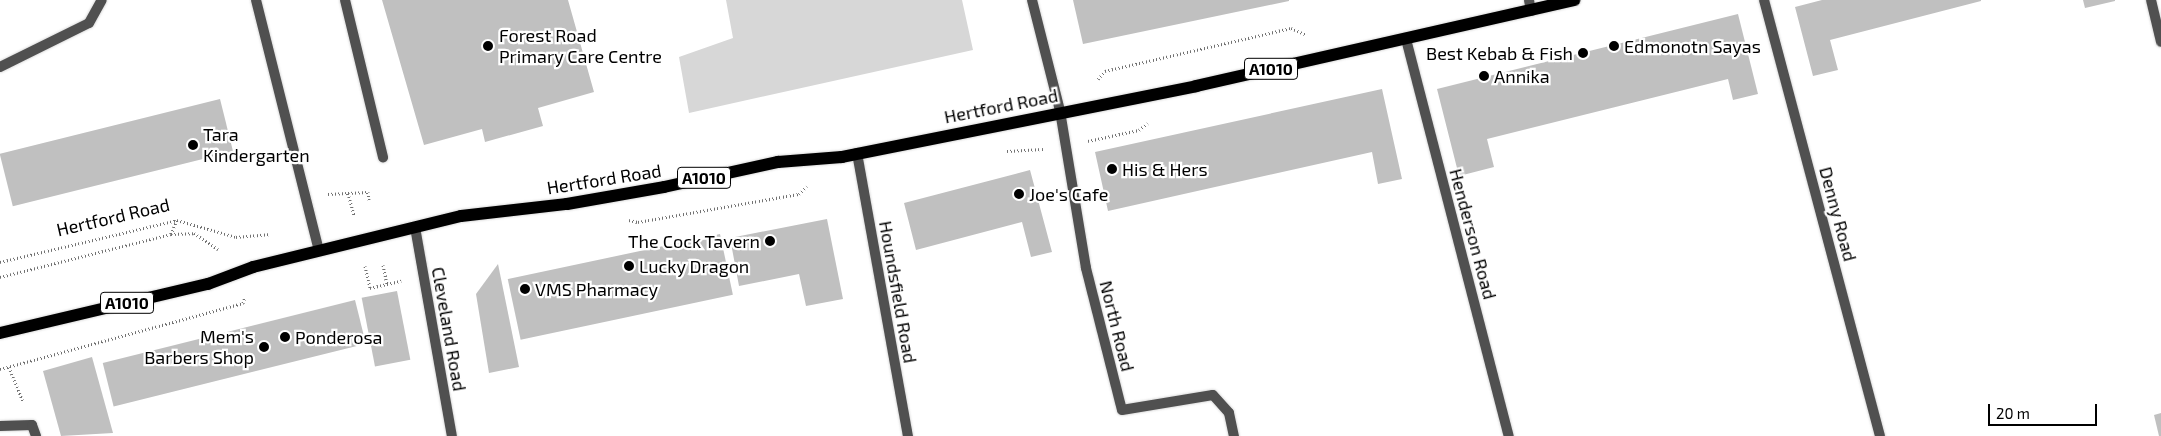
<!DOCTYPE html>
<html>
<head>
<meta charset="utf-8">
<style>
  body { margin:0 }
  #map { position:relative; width:2161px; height:436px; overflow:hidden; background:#fff; font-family:"Exo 2",sans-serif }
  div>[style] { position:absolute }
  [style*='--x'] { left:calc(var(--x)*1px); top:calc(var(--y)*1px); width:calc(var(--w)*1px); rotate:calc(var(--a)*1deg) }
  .green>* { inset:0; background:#d7d7d7 }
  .building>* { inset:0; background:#c0c0c0; transform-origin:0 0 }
  .path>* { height:3px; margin-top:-1.5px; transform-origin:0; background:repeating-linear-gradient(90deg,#727272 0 1px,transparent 0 3.5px) }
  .roads { filter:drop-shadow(0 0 1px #dbdbdb) drop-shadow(0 0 1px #dbdbdb) }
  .lane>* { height:10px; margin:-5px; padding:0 5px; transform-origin:5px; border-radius:5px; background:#505050 }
  .street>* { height:10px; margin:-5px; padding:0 5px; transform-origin:5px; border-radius:5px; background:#505050 }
  .primary>* { height:12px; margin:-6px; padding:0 6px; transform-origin:6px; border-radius:6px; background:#000 }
  .dots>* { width:14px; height:14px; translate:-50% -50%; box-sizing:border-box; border:2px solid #fff; border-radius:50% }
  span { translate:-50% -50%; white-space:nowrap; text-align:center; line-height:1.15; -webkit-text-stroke:4.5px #fff; paint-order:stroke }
  .shield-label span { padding:1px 4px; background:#fff; border:1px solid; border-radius:4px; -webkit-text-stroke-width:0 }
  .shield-label { font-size:16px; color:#000; font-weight:700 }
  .poi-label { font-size:18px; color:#000 }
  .left { translate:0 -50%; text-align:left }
  .right { translate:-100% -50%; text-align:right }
  .street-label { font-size:18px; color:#000 }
  .scale { position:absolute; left:1988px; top:404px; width:109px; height:22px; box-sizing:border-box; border:2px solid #000; border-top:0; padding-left:6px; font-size:15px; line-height:18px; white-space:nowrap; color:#000; -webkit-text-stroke:4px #fff; paint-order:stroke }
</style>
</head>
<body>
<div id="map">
  <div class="green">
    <div style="clip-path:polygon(726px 0,962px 0,973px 50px,689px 113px,679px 57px,733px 38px)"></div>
  </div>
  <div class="building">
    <div style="clip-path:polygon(382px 0,568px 0,594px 92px,538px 108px,543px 126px,485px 142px,482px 129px,424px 145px)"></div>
    <div style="clip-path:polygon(1073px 0,1289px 0,1289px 1px,1083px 44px)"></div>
    <div style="clip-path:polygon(1822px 0,1981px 0,1981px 1px,1830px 40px,1838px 70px,1813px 76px,1795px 7px)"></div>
    <div style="clip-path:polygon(2083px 0,2115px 0,2115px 1px,2085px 8px)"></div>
    <div style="clip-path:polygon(1738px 14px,1758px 94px,1733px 100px,1728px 79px,1487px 139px,1494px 167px,1459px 176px,1437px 89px)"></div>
    <div style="clip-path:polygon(1382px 89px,1402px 179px,1378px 184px,1372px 152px,1108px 211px,1095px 152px)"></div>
    <div style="left:220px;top:99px;width:54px;height:227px;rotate:76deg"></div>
    <div style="clip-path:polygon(1030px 170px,1052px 252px,1031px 257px,1022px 222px,916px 250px,904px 203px)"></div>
    <div style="clip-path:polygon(827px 219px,843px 299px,806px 306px,799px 274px,739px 286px,730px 238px)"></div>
    <div style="left:720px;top:234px;width:62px;height:217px;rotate:78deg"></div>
    <div style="clip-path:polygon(498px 264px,519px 367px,489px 373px,476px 294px)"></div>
    <div style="left:397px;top:291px;width:70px;height:36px;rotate:79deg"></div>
    <div style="left:355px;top:300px;width:45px;height:260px;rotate:76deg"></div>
    <div style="clip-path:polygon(92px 357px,113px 433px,61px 436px,43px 371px)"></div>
    <div style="clip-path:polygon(2161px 413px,2161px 436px,2159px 436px,2154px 415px)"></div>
  </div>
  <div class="path">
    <div style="--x:1098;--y:79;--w:11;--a:-49"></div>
    <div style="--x:1105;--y:71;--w:191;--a:-13"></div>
    <div style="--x:1291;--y:28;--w:17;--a:24"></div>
    <div style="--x:1088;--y:141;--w:52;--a:-12.2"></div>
    <div style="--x:1139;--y:130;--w:11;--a:-38"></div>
    <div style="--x:1007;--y:151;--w:36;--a:-3"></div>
    <div style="--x:348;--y:193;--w:20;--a:-3"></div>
    <div style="--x:368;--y:192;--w:8;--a:83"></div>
    <div style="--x:328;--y:194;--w:20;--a:-3"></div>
    <div style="--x:348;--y:193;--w:24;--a:75"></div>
    <div style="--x:629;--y:220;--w:9;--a:13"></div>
    <div style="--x:638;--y:222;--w:163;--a:-9.9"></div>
    <div style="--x:799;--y:194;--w:11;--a:-45"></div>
    <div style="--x:171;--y:234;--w:15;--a:-67"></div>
    <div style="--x:0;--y:262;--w:182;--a:-13.3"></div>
    <div style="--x:177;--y:220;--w:61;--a:16.1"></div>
    <div style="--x:236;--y:237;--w:35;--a:-5"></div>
    <div style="--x:383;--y:265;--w:19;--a:78"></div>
    <div style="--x:365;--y:266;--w:23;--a:77"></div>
    <div style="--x:370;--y:288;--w:32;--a:-13"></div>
    <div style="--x:0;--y:277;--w:176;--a:-14.1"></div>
    <div style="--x:171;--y:234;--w:23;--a:-2"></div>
    <div style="--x:194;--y:233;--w:29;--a:34"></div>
    <div style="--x:9;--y:367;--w:37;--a:68"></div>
    <div style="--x:0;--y:369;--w:252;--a:-15.2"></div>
    <div style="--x:243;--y:303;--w:6;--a:-72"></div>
  </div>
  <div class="roads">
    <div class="lane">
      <div style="--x:345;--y:0;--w:162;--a:76.4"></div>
      <div style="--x:0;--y:67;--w:99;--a:-26.3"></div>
      <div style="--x:89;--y:23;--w:26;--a:-61"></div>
    </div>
    <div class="street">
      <div style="--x:256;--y:0;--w:258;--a:75.9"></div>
      <div style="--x:1032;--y:0;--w:114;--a:75.8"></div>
      <div style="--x:1060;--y:111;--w:159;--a:80.6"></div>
      <div style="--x:1086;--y:268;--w:146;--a:75.8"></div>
      <div style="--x:1122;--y:410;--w:92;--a:-9.4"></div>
      <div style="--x:1213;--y:395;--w:24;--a:48"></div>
      <div style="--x:1229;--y:413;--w:24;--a:78"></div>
      <div style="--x:1529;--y:0;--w:11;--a:80"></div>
      <div style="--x:1764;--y:0;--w:451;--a:75.1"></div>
      <div style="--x:2151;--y:0;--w:43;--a:76.6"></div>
      <div style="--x:1406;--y:39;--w:410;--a:75.5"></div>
      <div style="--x:857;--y:153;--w:288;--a:79.8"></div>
      <div style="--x:415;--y:227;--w:212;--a:80"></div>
      <div style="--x:0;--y:426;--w:32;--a:-2"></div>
      <div style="--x:32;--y:425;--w:12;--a:70"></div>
    </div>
    <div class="primary">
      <div style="--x:0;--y:333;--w:214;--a:-13.3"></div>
      <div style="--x:208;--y:284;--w:48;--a:-20.7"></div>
      <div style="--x:253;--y:267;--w:214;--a:-13.8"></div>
      <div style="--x:461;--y:216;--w:107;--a:-6.5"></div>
      <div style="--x:567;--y:204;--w:98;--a:-9.9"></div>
      <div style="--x:664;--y:187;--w:117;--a:-12.4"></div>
      <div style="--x:778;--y:162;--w:64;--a:-4.5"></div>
      <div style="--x:842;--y:157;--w:361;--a:-11.3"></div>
      <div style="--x:1196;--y:86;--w:388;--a:-12.8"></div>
    </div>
  </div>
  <div class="dots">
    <div style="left:488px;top:46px;background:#000"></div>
    <div style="left:1614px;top:46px;background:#000"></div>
    <div style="left:1583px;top:53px;background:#000"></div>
    <div style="left:1484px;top:76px;background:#000"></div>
    <div style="left:193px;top:145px;background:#000"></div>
    <div style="left:1112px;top:169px;background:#000"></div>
    <div style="left:1019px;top:194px;background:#000"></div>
    <div style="left:770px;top:241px;background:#000"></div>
    <div style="left:629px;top:266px;background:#000"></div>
    <div style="left:525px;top:289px;background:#000"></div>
    <div style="left:285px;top:337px;background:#000"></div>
    <div style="left:264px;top:347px;background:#000"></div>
  </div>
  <div class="shield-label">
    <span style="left:1271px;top:69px">A1010</span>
    <span style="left:704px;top:178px">A1010</span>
    <span style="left:127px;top:303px">A1010</span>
  </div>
  <div class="poi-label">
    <span class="left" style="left:499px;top:46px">Forest Road<br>Primary Care Centre</span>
    <span class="left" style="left:1624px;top:46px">Edmonotn Sayas</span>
    <span class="right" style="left:1573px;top:53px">Best Kebab &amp; Fish</span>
    <span class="left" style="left:1494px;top:76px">Annika</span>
    <span class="left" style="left:203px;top:145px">Tara<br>Kindergarten</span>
    <span class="left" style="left:1122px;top:169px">His &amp; Hers</span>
    <span class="left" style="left:1029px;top:194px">Joe's Cafe</span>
    <span class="right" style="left:760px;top:241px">The Cock Tavern</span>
    <span class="left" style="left:639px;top:266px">Lucky Dragon</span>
    <span class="left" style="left:535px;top:289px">VMS Pharmacy</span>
    <span class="right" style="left:254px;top:347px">Mem's<br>Barbers Shop</span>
    <span class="left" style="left:295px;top:337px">Ponderosa</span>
  </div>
  <div class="street-label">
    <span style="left:1001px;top:106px;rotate:-11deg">Hertford Road</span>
    <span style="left:604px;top:179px;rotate:-9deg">Hertford Road</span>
    <span style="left:1838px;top:214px;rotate:75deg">Denny Road</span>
    <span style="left:113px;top:217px;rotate:-13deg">Hertford Road</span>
    <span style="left:1473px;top:234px;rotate:75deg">Henderson Road</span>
    <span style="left:898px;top:292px;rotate:80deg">Houndsfield Road</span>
    <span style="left:1117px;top:326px;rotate:76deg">North Road</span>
    <span style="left:449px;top:329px;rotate:80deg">Cleveland Road</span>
  </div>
  <div class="scale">20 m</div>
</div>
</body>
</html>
